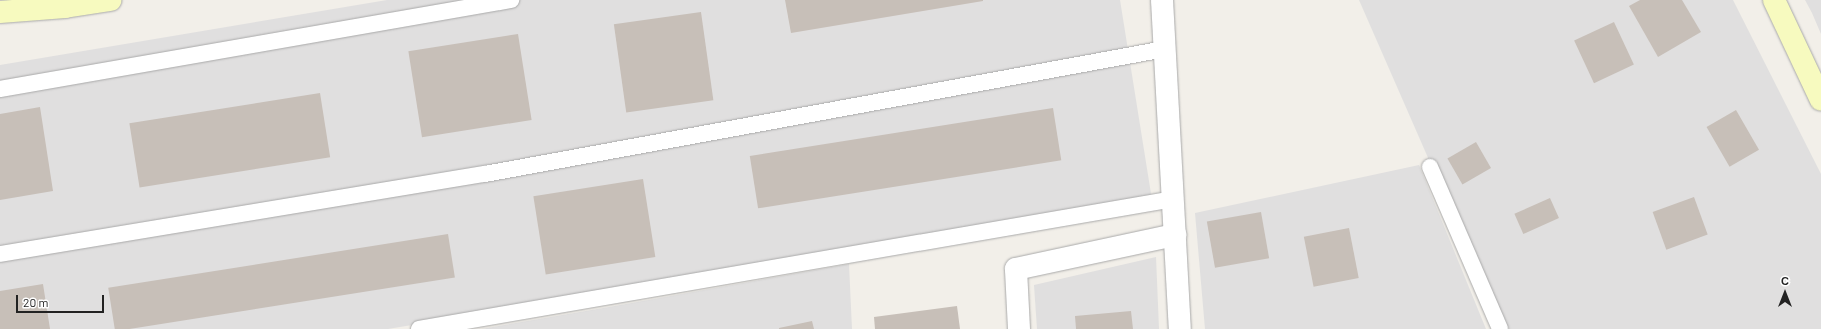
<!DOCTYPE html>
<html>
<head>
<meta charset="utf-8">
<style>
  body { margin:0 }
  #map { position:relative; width:1821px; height:329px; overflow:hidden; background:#f2efe9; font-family:Barlow,sans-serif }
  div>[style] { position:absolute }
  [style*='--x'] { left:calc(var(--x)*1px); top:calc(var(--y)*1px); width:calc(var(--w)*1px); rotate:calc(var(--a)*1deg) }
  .residential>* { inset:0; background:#e0dfdf }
  .building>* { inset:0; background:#c7bfb8; transform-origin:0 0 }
  .roads { filter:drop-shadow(0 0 1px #a9a9a9) drop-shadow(0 0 1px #a9a9a9) }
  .lane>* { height:16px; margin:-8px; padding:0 8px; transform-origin:8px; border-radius:8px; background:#fff }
  .street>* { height:22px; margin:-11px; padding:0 11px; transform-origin:11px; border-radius:11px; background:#fff }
  .secondary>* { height:22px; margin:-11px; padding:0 11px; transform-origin:11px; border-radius:11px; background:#f7fabf }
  span { translate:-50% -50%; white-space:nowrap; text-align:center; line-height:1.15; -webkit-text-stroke:3px #fff; paint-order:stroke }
  .north { position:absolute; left:1765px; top:273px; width:40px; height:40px; -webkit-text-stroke:3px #fff; paint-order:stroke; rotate:0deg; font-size:11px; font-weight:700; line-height:16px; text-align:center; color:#222 }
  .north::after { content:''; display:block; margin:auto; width:14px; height:18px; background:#222; clip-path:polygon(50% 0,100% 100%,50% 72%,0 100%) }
  .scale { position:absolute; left:16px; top:295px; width:88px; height:18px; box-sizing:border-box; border:2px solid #222; border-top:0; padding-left:5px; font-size:12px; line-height:14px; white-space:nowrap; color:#222; -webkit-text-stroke:3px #fff; paint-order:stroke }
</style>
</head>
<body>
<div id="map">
  <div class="residential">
    <div style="clip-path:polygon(387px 0,1120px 0,1152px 200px,388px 329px,0 329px,0 65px)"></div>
    <div style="clip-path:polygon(1359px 0,1733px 0,1821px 174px,1821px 329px,1503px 329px)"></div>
    <div style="clip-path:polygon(1805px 0,1821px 0,1821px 34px,1812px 13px)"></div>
    <div style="clip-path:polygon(1419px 165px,1486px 329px,1205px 329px,1195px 213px)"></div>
    <div style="clip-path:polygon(1156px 257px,1159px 329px,1037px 329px,1034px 285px)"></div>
    <div style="clip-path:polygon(849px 264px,852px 329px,481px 329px,609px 307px)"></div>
  </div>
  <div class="building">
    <div style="clip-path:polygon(785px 0,983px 0,983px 1px,791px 33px)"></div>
    <div style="clip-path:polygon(1640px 0,1682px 0,1701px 32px,1658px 57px,1629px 6px)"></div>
    <div style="left:701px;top:12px;width:89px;height:88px;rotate:82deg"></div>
    <div style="left:1614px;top:22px;width:47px;height:44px;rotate:65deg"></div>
    <div style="left:518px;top:34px;width:87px;height:111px;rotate:81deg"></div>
    <div style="left:320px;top:93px;width:65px;height:193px;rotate:81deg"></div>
    <div style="clip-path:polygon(40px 107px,53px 191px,0 200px,0 114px)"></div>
    <div style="left:1053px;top:108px;width:53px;height:307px;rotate:81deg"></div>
    <div style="left:1736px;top:110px;width:46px;height:34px;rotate:60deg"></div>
    <div style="left:1476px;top:142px;width:30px;height:33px;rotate:60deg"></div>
    <div style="left:643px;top:179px;width:79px;height:111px;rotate:81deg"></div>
    <div style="left:1694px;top:197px;width:40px;height:44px;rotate:70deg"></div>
    <div style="left:1550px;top:198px;width:22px;height:39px;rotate:66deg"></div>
    <div style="left:1261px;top:212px;width:47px;height:55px;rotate:80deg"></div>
    <div style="left:1349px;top:228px;width:51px;height:46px;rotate:79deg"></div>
    <div style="left:448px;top:234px;width:44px;height:344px;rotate:81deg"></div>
    <div style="clip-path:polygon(43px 284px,50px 329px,0 329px,0 291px)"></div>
    <div style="clip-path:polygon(957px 306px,960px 329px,875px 329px,874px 317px)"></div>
    <div style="clip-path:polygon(1131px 311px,1133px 329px,1076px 329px,1075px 316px)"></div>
    <div style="clip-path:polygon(812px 321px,814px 329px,779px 329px,779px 328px)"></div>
  </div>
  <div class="roads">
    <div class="lane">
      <div style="--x:0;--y:89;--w:519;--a:-9.88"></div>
      <div style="--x:1430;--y:167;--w:176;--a:66.6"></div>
      <div style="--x:0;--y:254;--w:492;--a:-9.4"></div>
      <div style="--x:485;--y:174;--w:691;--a:-10.42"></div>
      <div style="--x:419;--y:329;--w:765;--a:-9.78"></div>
    </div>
    <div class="street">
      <div style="--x:1162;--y:0;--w:329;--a:86.9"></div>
      <div style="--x:1019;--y:329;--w:60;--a:-92.9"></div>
      <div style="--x:1016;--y:269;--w:163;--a:-12.1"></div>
    </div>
    <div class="secondary">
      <div style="--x:1774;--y:0;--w:110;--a:64.8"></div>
      <div style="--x:0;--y:12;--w:65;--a:-4.4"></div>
      <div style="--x:65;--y:7;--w:46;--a:-8.8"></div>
    </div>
  </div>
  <div class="north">С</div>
  <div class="scale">20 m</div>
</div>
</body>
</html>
